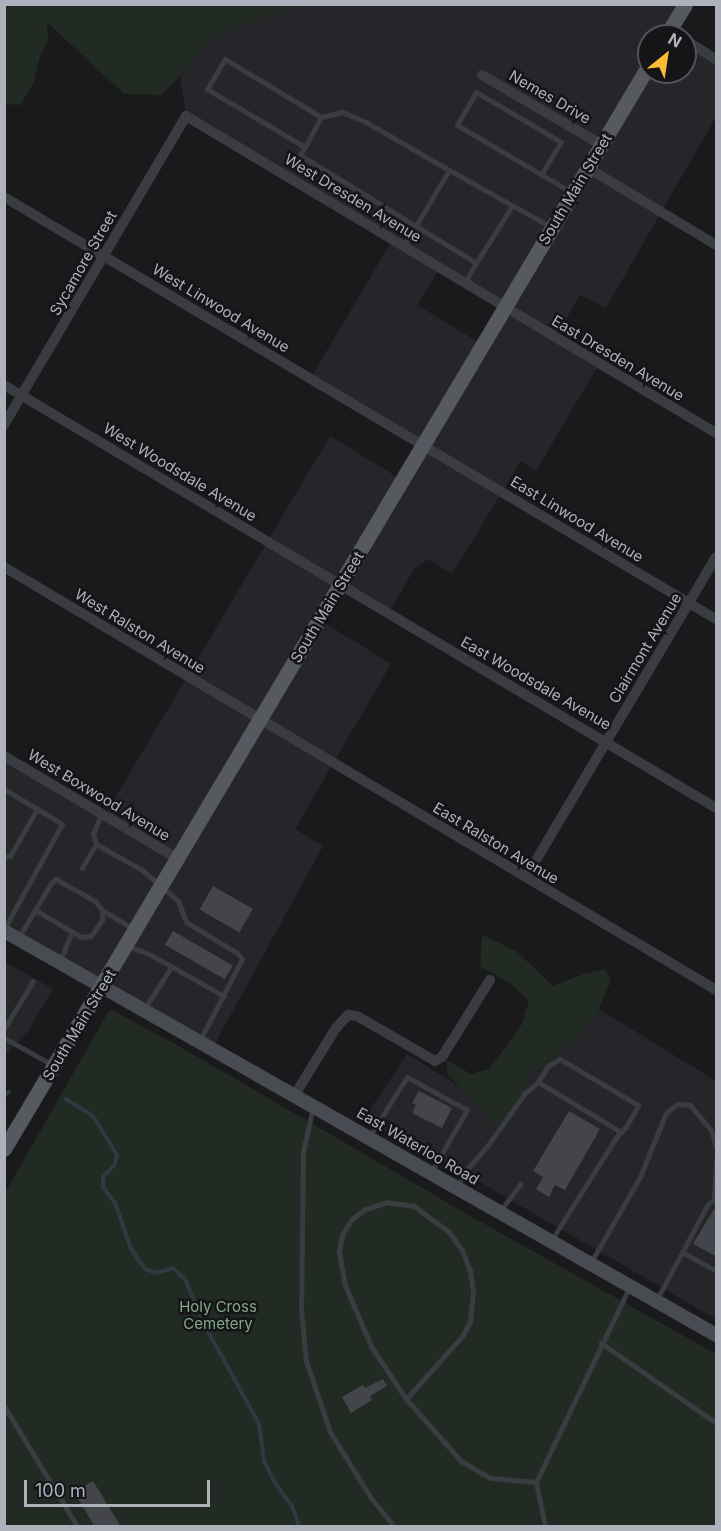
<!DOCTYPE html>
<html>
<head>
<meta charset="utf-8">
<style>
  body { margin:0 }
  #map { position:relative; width:721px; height:1531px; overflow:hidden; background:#1a1a1c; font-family:Inter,sans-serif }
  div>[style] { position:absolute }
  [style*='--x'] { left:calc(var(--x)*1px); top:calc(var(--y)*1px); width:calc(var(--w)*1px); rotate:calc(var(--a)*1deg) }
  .built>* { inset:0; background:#26262a }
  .green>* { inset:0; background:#212b23 }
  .stream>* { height:4px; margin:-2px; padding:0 2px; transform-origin:2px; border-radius:2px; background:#2f3942 }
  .building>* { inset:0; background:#44454a; transform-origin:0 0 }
  .lane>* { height:5px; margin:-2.5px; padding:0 2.5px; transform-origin:2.5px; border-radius:2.5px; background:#3b3c42 }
  .street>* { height:10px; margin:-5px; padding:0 5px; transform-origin:5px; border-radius:5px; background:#3b3c42 }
  .secondary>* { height:14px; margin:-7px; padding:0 7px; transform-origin:7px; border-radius:7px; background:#494b52 }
  .primary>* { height:15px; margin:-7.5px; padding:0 7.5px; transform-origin:7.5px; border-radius:7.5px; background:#575961 }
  span { translate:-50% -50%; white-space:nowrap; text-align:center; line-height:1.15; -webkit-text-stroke:5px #151518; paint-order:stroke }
  .street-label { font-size:15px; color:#acb1bc }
  .park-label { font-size:15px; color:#82a885 }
  .frame { position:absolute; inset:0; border:6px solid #acb1bc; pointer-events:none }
  .north { position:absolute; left:637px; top:24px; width:60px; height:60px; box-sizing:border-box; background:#151518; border:2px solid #51535a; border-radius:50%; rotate:30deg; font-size:16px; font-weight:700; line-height:24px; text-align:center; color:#acb1bc }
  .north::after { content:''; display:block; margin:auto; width:21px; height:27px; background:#fbbc33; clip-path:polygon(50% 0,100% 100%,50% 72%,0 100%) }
  .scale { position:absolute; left:24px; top:1480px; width:186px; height:27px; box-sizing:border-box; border:3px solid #acb1bc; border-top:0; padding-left:8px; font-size:18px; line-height:21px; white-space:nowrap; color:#acb1bc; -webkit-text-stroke:4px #151518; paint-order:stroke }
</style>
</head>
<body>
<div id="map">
  <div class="built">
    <div style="clip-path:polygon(evenodd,296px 5px,685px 5px,670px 31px,679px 36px,649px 36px,649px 72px,685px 72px,685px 40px,716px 58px,716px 117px,606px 308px,580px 295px,555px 338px,599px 364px,536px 471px,521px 461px,452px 574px,429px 559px,414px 569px,389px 613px,341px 585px,320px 620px,391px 664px,295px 829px,323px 846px,212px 1049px,5px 931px,5px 756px,105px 815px,330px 436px,402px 480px,423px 446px,310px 379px,393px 239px,186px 116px,180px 75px,215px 37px,296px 5px,440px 268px,505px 308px,483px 345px,417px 305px,440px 268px)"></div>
    <div style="clip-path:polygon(5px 962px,53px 989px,28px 1031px,5px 1055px)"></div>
    <div style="clip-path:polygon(599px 1009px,716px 1081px,716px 1319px,459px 1170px,364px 1119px,407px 1054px,480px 1099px,530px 1087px,525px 1083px,544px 1063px,570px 1047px)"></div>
  </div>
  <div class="green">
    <div style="clip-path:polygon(4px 5px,5px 4px,296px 5px,215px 37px,162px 95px,124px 94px,47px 22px,48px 40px,39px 59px,34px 82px,20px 105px,5px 104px)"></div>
    <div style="clip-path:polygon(482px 935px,516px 951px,553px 986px,584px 974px,605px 969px,611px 981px,595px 1017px,570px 1047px,544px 1063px,526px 1082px,530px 1087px,498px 1127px,489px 1122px,478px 1104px,448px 1075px,446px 1060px,471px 1074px,489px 1069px,522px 1024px,529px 1000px,508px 982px,480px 966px)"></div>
    <div style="clip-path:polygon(110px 1009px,184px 1049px,472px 1217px,716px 1354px,716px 1526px,5px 1526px,5px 1193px)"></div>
  </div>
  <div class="stream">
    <div style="--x:4;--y:1095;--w:6;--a:-31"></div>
    <div style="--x:66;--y:1099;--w:32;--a:32"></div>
    <div style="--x:93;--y:1116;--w:46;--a:58.4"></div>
    <div style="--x:117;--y:1155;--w:9;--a:103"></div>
    <div style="--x:115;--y:1164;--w:18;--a:133"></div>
    <div style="--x:103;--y:1177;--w:10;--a:90"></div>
    <div style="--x:103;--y:1187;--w:20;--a:53"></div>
    <div style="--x:115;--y:1203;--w:49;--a:70.8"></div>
    <div style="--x:131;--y:1249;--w:24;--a:55"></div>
    <div style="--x:145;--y:1269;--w:13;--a:18"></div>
    <div style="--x:157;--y:1273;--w:17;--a:-17"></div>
    <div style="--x:173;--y:1268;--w:16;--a:43"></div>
    <div style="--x:185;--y:1279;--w:51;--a:66.9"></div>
    <div style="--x:205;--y:1326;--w:112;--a:61.1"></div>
    <div style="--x:259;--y:1424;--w:37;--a:82"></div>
    <div style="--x:264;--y:1461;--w:25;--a:63"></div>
    <div style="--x:275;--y:1483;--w:29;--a:54"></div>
    <div style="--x:292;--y:1506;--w:21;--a:71"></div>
  </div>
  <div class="building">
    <div style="left:213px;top:886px;width:46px;height:27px;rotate:30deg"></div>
    <div style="left:173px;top:931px;width:69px;height:16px;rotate:30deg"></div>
    <div style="clip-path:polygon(419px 1091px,452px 1108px,442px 1128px,412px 1113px,416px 1105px,412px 1103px)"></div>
    <div style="clip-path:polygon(569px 1111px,600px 1129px,565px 1190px,555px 1185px,549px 1197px,536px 1189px,543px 1177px,533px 1171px)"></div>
    <div style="clip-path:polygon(717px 1204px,717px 1257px,693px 1244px)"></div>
    <div style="clip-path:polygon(383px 1379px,387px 1386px,370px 1396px,372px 1400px,351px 1413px,342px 1397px,363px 1385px,365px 1388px)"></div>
    <div style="clip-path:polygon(93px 1481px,121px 1527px,95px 1527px,74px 1492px)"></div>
  </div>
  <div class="lane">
    <div style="--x:305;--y:147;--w:34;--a:-62"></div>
    <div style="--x:449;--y:170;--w:96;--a:-150"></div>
    <div style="--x:366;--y:122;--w:26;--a:-157"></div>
    <div style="--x:342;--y:112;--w:22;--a:167"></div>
    <div style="--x:321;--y:117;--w:112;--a:-148.9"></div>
    <div style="--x:225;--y:59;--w:35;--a:121"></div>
    <div style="--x:207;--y:89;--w:114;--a:30.6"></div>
    <div style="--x:305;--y:147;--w:9;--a:122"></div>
    <div style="--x:300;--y:155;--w:206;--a:31.5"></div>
    <div style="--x:476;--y:263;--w:67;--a:-57.7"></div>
    <div style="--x:541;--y:175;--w:39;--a:-59"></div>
    <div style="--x:561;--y:142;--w:99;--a:-149.5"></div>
    <div style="--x:476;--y:92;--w:38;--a:120"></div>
    <div style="--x:457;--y:125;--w:132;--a:30.4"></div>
    <div style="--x:404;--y:246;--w:88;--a:-59.4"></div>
    <div style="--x:449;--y:170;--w:117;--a:29.2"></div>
    <div style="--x:465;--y:282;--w:22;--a:-60"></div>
    <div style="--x:4;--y:789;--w:68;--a:31.1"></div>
    <div style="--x:62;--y:824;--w:120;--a:118.9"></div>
    <div style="--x:96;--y:844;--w:53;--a:29.5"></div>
    <div style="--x:142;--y:870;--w:48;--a:40.7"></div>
    <div style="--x:178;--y:901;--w:22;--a:69"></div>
    <div style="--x:186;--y:922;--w:60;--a:31.3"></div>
    <div style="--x:237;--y:953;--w:8;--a:50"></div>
    <div style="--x:242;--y:959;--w:91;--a:117.4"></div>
    <div style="--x:4;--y:857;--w:6;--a:-9"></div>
    <div style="--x:10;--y:856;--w:54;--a:-60.1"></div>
    <div style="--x:82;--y:868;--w:28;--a:-60"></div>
    <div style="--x:96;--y:844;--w:10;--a:-107"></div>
    <div style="--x:93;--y:834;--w:22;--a:-68"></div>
    <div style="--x:102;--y:910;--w:37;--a:31"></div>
    <div style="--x:19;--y:937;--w:63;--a:-59.3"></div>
    <div style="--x:51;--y:883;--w:6;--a:-39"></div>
    <div style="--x:56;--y:879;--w:45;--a:29.4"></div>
    <div style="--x:95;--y:901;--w:11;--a:52"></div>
    <div style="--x:102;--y:910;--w:10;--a:90"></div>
    <div style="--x:102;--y:920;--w:19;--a:125"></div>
    <div style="--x:91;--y:936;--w:10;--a:174"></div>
    <div style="--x:81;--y:937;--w:53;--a:-149.6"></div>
    <div style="--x:128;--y:946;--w:25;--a:21"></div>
    <div style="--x:151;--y:955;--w:84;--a:29.3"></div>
    <div style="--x:60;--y:961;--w:31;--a:-68"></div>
    <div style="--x:145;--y:1008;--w:49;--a:-57.6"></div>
    <div style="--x:4;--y:1029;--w:56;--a:-58.9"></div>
    <div style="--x:4;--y:1038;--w:56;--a:28.9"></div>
    <div style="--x:313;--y:1107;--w:46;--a:102.5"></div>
    <div style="--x:303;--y:1152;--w:157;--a:90.7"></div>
    <div style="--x:301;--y:1309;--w:52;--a:84.5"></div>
    <div style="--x:306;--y:1361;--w:75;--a:71.3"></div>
    <div style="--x:330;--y:1432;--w:78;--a:58.2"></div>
    <div style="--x:371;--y:1498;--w:36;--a:51"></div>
    <div style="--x:369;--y:1137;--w:71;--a:-57.7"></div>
    <div style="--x:407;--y:1077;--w:68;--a:28.8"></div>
    <div style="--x:467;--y:1110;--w:72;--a:120.1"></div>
    <div style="--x:457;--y:1187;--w:21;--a:-61"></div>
    <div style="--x:467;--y:1169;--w:32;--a:-49"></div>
    <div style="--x:488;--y:1145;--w:64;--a:-54.6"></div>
    <div style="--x:525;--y:1093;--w:17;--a:-40"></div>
    <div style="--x:714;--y:1199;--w:37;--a:-87"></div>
    <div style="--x:500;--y:1211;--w:34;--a:-53"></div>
    <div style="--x:552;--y:1239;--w:122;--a:-57.7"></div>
    <div style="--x:617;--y:1136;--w:13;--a:-45"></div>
    <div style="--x:626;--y:1127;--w:25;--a:-61"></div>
    <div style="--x:638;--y:1105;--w:91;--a:-149.5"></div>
    <div style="--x:560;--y:1059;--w:14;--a:150"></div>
    <div style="--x:548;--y:1066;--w:19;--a:122"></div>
    <div style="--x:538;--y:1082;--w:97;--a:31.1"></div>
    <div style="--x:682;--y:1252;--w:39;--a:29"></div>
    <div style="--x:591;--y:1262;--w:96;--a:-60"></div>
    <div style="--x:639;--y:1179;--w:71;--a:-67.8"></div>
    <div style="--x:666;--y:1113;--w:14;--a:-39"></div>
    <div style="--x:677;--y:1104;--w:13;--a:4"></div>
    <div style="--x:690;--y:1105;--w:33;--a:50"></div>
    <div style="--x:711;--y:1130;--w:17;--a:73"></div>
    <div style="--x:657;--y:1299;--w:108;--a:-61.8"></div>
    <div style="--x:708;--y:1204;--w:9;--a:-32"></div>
    <div style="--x:601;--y:1343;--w:140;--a:34.8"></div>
    <div style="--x:406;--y:1399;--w:86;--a:-48.3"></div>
    <div style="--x:463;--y:1335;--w:16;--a:-63"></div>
    <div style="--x:470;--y:1321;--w:29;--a:-84"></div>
    <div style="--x:473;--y:1292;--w:21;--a:-98"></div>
    <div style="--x:470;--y:1271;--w:22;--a:-111"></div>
    <div style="--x:462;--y:1250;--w:22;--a:-126"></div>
    <div style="--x:449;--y:1232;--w:44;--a:-143.4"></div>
    <div style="--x:414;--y:1206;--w:27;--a:-172"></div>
    <div style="--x:387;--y:1202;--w:23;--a:162"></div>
    <div style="--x:365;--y:1209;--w:18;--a:142"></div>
    <div style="--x:351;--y:1220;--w:17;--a:121"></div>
    <div style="--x:342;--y:1235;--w:17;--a:100"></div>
    <div style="--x:339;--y:1252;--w:34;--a:80"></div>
    <div style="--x:345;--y:1285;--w:66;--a:66.9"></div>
    <div style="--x:371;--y:1346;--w:64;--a:56.6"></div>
    <div style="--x:406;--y:1399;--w:83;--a:48.4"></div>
    <div style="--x:461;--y:1461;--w:34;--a:30"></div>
    <div style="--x:490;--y:1478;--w:46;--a:5"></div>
    <div style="--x:4;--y:1406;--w:140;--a:58.7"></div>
    <div style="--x:545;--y:1526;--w:45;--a:-101.6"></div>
    <div style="--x:536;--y:1482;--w:217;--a:-64.4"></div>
  </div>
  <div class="street">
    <div style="--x:685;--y:40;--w:36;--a:32"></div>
    <div style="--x:482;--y:75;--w:139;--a:30.3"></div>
    <div style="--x:588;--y:168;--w:149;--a:31"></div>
    <div style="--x:4;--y:197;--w:828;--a:30.66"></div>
    <div style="--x:4;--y:385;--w:828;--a:30.71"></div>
    <div style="--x:4;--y:425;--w:359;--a:-59.5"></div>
    <div style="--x:186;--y:116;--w:618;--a:30.88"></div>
    <div style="--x:4;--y:567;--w:828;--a:30.71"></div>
    <div style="--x:4;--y:756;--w:202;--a:30.6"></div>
    <div style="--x:526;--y:877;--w:372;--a:-59.3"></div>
    <div style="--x:294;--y:1096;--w:80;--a:-58.3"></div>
    <div style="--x:336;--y:1028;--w:18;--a:-47"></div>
    <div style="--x:348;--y:1015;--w:9;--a:6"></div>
    <div style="--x:357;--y:1016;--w:90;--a:30"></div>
    <div style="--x:435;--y:1061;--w:8;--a:-30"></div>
    <div style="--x:442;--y:1057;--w:91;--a:-58.1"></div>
  </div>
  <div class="secondary">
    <div style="--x:4;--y:931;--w:819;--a:29.57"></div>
  </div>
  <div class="primary">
    <div style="--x:666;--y:36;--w:37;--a:-59"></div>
    <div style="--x:4;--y:1149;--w:1261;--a:-59.25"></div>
  </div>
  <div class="street-label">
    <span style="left:550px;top:97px;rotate:30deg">Nemes Drive</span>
    <span style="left:575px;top:189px;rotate:-59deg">South Main Street</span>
    <span style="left:353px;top:198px;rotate:31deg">West Dresden Avenue</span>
    <span style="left:83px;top:263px;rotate:-60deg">Sycamore Street</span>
    <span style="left:221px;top:308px;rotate:31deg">West Linwood Avenue</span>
    <span style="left:618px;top:358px;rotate:31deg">East Dresden Avenue</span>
    <span style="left:180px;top:472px;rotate:31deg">West Woodsdale Avenue</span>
    <span style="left:577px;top:519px;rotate:31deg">East Linwood Avenue</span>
    <span style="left:327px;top:607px;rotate:-59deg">South Main Street</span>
    <span style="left:140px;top:631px;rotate:31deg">West Ralston Avenue</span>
    <span style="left:645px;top:648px;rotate:-59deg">Clairmont Avenue</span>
    <span style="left:536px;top:683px;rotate:30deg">East Woodsdale Avenue</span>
    <span style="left:99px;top:795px;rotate:31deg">West Boxwood Avenue</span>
    <span style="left:496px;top:843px;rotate:31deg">East Ralston Avenue</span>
    <span style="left:79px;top:1025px;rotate:-59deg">South Main Street</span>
    <span style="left:418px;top:1146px;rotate:30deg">East Waterloo Road</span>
  </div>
  <div class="park-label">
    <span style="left:218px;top:1315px">Holy Cross<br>Cemetery</span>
  </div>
  <div class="frame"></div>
  <div class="north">N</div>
  <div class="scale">100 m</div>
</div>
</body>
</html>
